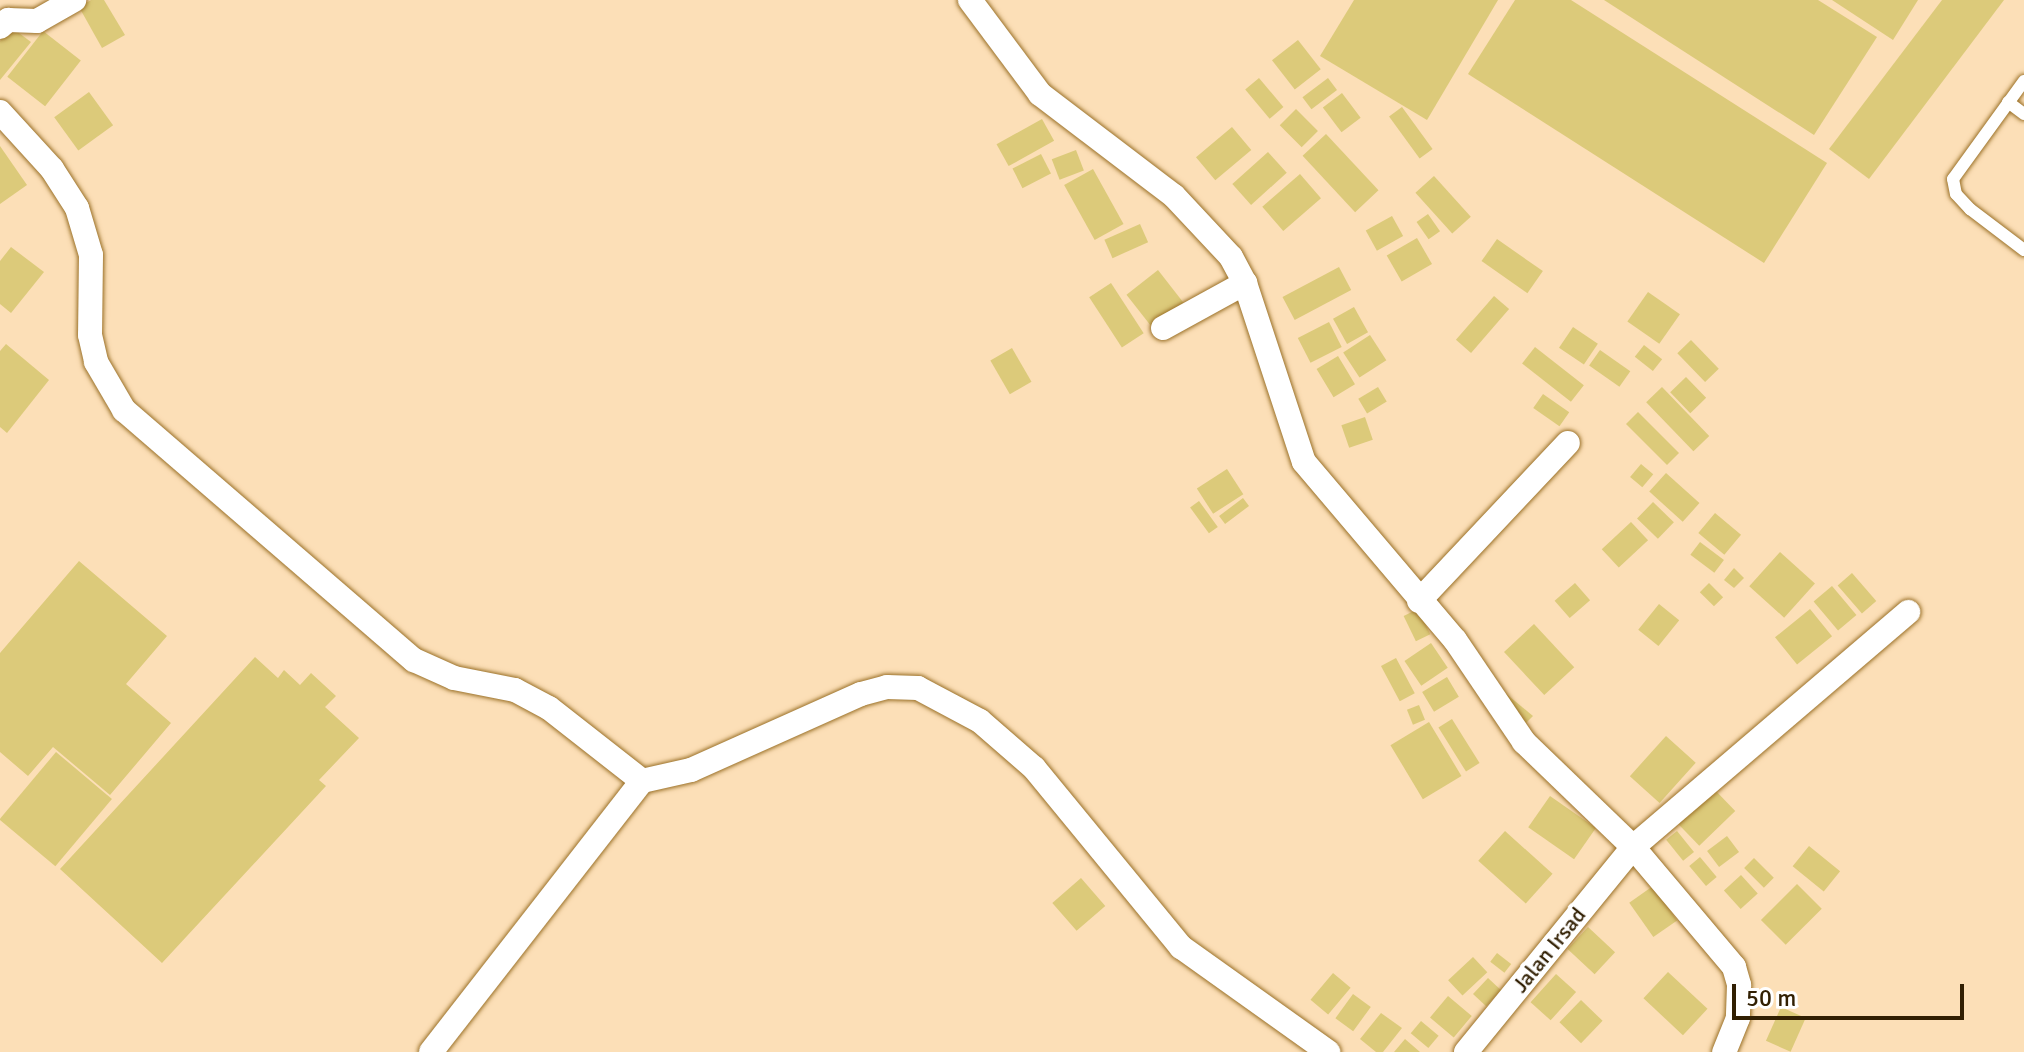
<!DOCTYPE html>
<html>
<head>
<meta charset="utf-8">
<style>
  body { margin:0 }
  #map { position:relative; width:2024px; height:1052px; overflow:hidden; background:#fcdfb7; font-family:Signika,sans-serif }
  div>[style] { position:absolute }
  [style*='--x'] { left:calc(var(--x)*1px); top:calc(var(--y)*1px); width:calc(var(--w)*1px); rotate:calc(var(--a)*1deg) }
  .building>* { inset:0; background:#dcca7a; transform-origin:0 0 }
  .roads { filter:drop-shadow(0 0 2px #9b7128) drop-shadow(0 0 2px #9b7128) }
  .lane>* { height:12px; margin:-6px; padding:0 6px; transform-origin:6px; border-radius:6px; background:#fff }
  .street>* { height:24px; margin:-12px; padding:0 12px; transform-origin:12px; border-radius:12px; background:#fff }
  span { translate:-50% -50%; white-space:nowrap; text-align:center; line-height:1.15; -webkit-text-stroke:8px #fff; paint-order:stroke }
  .street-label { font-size:22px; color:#311f02 }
  .scale { position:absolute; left:1732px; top:984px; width:232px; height:36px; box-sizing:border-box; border:4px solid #311f02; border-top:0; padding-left:10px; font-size:24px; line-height:28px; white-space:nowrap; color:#311f02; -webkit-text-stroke:6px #fff; paint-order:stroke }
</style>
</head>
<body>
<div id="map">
  <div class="building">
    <div style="clip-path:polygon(91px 0,104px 0,125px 35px,102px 48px,79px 7px)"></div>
    <div style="clip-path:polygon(1354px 0,1498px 0,1427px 120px,1320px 56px)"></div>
    <div style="clip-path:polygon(1515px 0,1571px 0,1827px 163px,1764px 263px,1468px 74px)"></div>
    <div style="clip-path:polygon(1604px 0,1818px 0,1877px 37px,1814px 135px)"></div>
    <div style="clip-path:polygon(1832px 0,1918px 0,1893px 40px)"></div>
    <div style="clip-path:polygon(1942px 0,2004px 0,1869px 179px,1829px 149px)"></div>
    <div style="clip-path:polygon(11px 27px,31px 42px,0 80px,0 41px)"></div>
    <div style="left:43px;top:31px;width:48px;height:58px;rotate:38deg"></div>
    <div style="left:1298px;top:40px;width:37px;height:33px;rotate:52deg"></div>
    <div style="left:1259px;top:78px;width:38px;height:18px;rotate:50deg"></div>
    <div style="left:1328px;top:78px;width:15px;height:32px;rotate:53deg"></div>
    <div style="left:89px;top:92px;width:41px;height:43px;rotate:54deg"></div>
    <div style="left:1342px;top:93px;width:31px;height:24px;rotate:53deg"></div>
    <div style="left:1402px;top:107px;width:52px;height:16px;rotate:54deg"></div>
    <div style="left:1296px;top:109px;width:31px;height:23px;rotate:45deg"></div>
    <div style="left:1042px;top:119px;width:25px;height:52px;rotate:61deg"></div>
    <div style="left:1232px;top:127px;width:30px;height:47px;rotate:50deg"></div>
    <div style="left:1326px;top:134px;width:77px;height:32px;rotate:47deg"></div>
    <div style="clip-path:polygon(0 146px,27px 185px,0 204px)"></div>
    <div style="left:1076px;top:150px;width:22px;height:26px;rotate:69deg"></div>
    <div style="left:1268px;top:152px;width:28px;height:48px;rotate:48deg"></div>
    <div style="left:1041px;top:154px;width:22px;height:32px;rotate:63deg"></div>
    <div style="left:1093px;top:169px;width:63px;height:33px;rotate:61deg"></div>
    <div style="left:1300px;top:174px;width:32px;height:50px;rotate:49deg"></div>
    <div style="left:1434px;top:176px;width:55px;height:25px;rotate:48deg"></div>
    <div style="left:1428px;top:214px;width:21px;height:14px;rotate:55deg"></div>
    <div style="left:1392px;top:216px;width:23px;height:30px;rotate:61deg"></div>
    <div style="left:1140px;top:224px;width:20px;height:39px;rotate:66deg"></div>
    <div style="left:1417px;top:238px;width:30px;height:35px;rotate:60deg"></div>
    <div style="left:1497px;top:239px;width:56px;height:27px;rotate:35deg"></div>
    <div style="clip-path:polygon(11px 247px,44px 272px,11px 313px,0 304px,0 261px)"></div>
    <div style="left:1339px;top:267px;width:26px;height:64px;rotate:62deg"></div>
    <div style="left:1158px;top:270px;width:44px;height:40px;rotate:52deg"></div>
    <div style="left:1111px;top:283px;width:60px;height:26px;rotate:57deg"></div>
    <div style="left:1648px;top:292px;width:39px;height:36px;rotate:35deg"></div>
    <div style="left:1494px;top:296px;width:20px;height:58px;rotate:41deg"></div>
    <div style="left:1354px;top:307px;width:29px;height:24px;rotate:61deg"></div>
    <div style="left:1329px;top:322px;width:28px;height:35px;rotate:63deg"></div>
    <div style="left:1573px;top:327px;width:30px;height:25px;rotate:34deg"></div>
    <div style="left:1370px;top:335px;width:30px;height:32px;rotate:57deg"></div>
    <div style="left:1691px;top:340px;width:40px;height:19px;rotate:46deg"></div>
    <div style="clip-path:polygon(6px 344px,49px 380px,7px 433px,0 427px,0 351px)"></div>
    <div style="left:1644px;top:345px;width:23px;height:15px;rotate:38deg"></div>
    <div style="left:1535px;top:347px;width:62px;height:21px;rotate:38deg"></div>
    <div style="left:1012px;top:348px;width:39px;height:25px;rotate:60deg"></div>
    <div style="left:1600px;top:350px;width:37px;height:19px;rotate:35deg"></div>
    <div style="left:1338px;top:356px;width:33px;height:25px;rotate:59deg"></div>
    <div style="left:1686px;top:377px;width:29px;height:22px;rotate:46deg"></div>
    <div style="left:1378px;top:387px;width:17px;height:23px;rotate:59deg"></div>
    <div style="left:1662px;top:387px;width:68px;height:22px;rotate:46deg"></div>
    <div style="left:1543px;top:394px;width:32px;height:17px;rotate:35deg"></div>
    <div style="left:1638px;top:412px;width:58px;height:17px;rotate:45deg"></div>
    <div style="left:1365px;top:417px;width:24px;height:25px;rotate:71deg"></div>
    <div style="left:1641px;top:464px;width:16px;height:17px;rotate:40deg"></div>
    <div style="left:1227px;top:469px;width:30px;height:36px;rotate:57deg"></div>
    <div style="left:1666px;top:473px;width:45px;height:25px;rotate:42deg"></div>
    <div style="left:1243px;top:498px;width:10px;height:30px;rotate:53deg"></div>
    <div style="left:1199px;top:501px;width:32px;height:11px;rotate:54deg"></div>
    <div style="left:1653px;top:502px;width:29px;height:23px;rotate:44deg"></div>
    <div style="left:1715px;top:513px;width:34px;height:26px;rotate:40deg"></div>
    <div style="left:1631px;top:522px;width:25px;height:40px;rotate:47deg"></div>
    <div style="left:1700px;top:542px;width:30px;height:16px;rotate:37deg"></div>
    <div style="left:1780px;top:552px;width:47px;height:46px;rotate:42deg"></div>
    <div style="clip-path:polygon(79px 561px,167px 636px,126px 684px,171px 723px,110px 795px,53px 747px,28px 776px,0 752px,0 653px)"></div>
    <div style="clip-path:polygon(1734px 568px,1744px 578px,1734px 588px,1724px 580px)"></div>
    <div style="left:1852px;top:573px;width:37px;height:19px;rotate:49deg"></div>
    <div style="left:1575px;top:583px;width:23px;height:27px;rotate:49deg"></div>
    <div style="left:1709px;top:583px;width:20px;height:13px;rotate:45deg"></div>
    <div style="left:1832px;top:586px;width:38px;height:24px;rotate:50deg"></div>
    <div style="left:1659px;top:604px;width:26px;height:33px;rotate:39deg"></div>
    <div style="left:1418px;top:609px;width:28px;height:16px;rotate:64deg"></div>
    <div style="left:1810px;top:609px;width:35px;height:45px;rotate:51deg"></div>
    <div style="left:1534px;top:624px;width:59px;height:41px;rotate:47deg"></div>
    <div style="left:1431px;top:643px;width:30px;height:32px;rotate:56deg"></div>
    <div style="clip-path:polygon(255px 657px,278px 678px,284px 670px,300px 685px,311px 673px,336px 696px,325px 707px,359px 738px,319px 780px,326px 786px,162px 963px,60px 869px)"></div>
    <div style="left:1396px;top:658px;width:40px;height:17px;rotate:62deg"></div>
    <div style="left:1447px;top:677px;width:23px;height:29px;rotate:59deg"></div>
    <div style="clip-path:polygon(1504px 692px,1533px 716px,1525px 724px)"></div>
    <div style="left:1419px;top:705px;width:16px;height:13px;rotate:68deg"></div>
    <div style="left:1452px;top:719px;width:52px;height:16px;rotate:58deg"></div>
    <div style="left:1429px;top:722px;width:63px;height:45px;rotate:59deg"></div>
    <div style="left:1666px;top:736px;width:40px;height:54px;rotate:42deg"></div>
    <div style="left:56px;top:752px;width:73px;height:88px;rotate:40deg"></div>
    <div style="left:1713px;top:788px;width:32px;height:50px;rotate:46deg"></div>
    <div style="left:1550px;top:796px;width:56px;height:38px;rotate:35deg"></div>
    <div style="left:1505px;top:831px;width:64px;height:40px;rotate:42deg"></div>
    <div style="left:1677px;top:831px;width:27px;height:14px;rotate:51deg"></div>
    <div style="left:1727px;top:836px;width:20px;height:25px;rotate:53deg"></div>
    <div style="left:1809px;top:846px;width:40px;height:26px;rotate:39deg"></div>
    <div style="left:1700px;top:857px;width:26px;height:14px;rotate:50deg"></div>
    <div style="left:1754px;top:858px;width:28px;height:14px;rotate:45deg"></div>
    <div style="left:1741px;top:875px;width:25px;height:23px;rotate:48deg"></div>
    <div style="left:1081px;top:878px;width:37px;height:38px;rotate:49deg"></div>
    <div style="left:1797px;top:884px;width:35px;height:51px;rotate:45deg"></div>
    <div style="left:1653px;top:886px;width:42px;height:29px;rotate:55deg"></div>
    <div style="left:1588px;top:927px;width:37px;height:30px;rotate:43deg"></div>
    <div style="left:1497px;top:953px;width:18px;height:11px;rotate:38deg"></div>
    <div style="left:1473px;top:957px;width:21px;height:34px;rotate:47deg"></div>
    <div style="left:1668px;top:972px;width:54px;height:36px;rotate:43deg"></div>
    <div style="left:1333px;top:973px;width:23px;height:35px;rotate:40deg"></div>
    <div style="left:1556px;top:974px;width:27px;height:38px;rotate:42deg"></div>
    <div style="left:1488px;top:978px;width:18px;height:22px;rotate:43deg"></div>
    <div style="left:1353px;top:994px;width:22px;height:30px;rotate:36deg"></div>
    <div style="left:1448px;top:996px;width:31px;height:28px;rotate:40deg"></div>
    <div style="left:1581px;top:1000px;width:30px;height:31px;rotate:44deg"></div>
    <div style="left:1781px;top:1007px;width:27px;height:37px;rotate:24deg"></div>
    <div style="clip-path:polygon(1381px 1013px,1402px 1028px,1383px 1052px,1376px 1052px,1360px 1039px)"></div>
    <div style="left:1421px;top:1021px;width:23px;height:16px;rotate:40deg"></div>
    <div style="clip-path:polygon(1405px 1039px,1420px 1052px,1394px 1052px)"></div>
  </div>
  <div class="roads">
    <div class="lane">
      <div style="--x:2024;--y:81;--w:121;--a:125.9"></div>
      <div style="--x:1953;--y:179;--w:15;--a:79"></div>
      <div style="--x:1956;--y:194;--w:21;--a:47"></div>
      <div style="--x:1970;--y:209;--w:68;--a:37.2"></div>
      <div style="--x:2008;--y:102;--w:20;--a:37"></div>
    </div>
    <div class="street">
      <div style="--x:970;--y:0;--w:117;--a:53.3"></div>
      <div style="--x:1040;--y:94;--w:168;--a:37.3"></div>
      <div style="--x:1174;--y:196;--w:83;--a:46.9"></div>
      <div style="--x:1231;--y:257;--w:30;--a:62"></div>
      <div style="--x:1245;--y:283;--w:188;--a:71.8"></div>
      <div style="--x:1304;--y:462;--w:233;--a:49.7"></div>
      <div style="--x:1455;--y:640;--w:123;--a:55.9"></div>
      <div style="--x:1524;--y:742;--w:151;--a:43.9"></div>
      <div style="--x:1633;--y:847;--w:157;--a:49.9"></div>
      <div style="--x:1734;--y:967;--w:19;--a:74"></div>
      <div style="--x:1739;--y:985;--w:33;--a:92"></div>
      <div style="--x:1738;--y:1018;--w:37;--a:112"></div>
      <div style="--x:0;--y:27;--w:11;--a:-41"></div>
      <div style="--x:8;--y:20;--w:29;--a:2"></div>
      <div style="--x:37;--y:21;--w:43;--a:-29.6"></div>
      <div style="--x:0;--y:112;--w:77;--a:47.6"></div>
      <div style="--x:52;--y:169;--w:46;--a:57.3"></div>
      <div style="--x:77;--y:208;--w:49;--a:73.4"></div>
      <div style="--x:91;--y:255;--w:80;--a:90.7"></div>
      <div style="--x:90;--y:335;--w:28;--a:77"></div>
      <div style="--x:96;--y:362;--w:56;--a:59.7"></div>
      <div style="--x:124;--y:410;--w:383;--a:40.8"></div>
      <div style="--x:414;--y:660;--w:44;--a:24.2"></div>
      <div style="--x:454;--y:678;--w:62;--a:11.1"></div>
      <div style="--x:515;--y:690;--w:38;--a:28"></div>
      <div style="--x:549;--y:708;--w:118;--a:38.1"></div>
      <div style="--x:642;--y:781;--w:50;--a:-12.7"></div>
      <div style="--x:691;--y:770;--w:186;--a:-24.1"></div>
      <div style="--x:861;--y:694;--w:27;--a:-15"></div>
      <div style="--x:887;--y:687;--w:31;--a:2"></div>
      <div style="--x:918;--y:688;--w:70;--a:28"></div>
      <div style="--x:980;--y:721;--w:72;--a:41"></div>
      <div style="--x:1034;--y:768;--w:232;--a:50.6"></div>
      <div style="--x:1181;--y:947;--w:181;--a:35.5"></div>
      <div style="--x:1163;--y:328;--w:94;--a:-28.8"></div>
      <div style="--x:1419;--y:601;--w:217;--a:-46.7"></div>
      <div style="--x:431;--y:1052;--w:343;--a:-52.1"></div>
      <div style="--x:1466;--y:1052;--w:264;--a:-50.8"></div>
      <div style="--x:1633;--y:847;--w:362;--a:-40.5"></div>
    </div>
  </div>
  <div class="street-label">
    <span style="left:1549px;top:950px;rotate:-51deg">Jalan Irsad</span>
  </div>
  <div class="scale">50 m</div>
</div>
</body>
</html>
